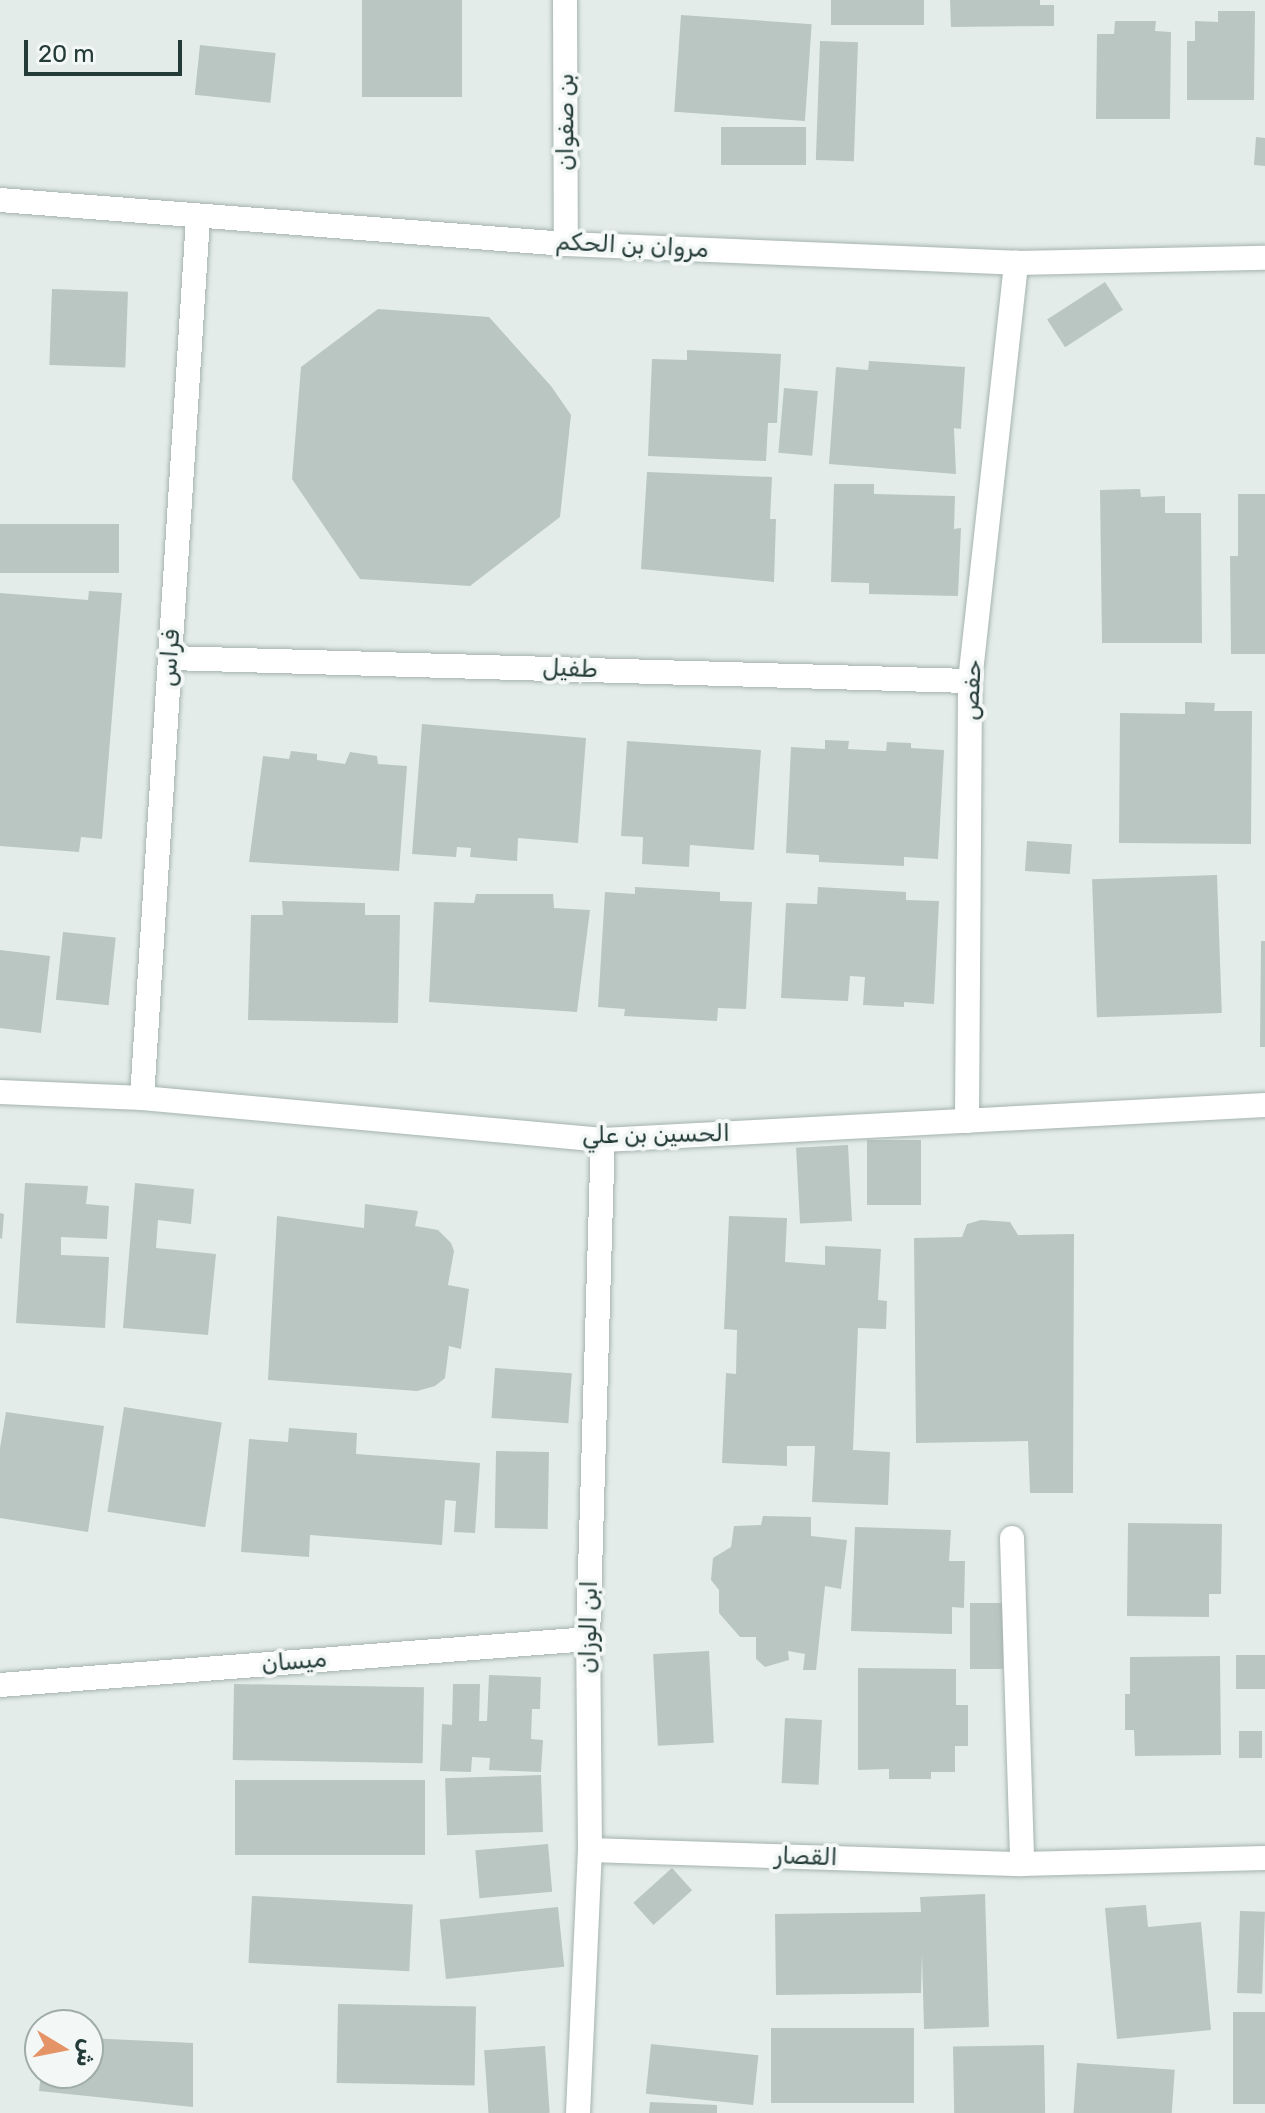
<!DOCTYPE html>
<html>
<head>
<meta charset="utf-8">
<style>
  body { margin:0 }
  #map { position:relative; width:1265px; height:2113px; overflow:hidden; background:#e3ece9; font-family:Rubik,"Noto Sans Arabic",sans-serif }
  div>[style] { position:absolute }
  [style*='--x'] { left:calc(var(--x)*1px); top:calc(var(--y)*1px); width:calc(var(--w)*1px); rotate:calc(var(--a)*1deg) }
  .building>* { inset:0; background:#b9c6c2; transform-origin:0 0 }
  .roads { filter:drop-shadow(0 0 2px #a6b3b0) drop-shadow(0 0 2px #a6b3b0) }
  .minor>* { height:24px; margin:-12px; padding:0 12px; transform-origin:12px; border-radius:12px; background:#fff }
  span { translate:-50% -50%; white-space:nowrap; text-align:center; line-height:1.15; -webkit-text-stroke:8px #f3f8f6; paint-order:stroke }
  .street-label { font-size:24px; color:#243b38 }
  .north { position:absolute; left:24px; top:2009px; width:80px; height:80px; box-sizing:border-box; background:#f3f8f6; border:2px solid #a0acaa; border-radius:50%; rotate:100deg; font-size:22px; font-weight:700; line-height:32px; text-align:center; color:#243b38 }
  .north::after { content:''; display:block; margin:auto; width:28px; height:36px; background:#e59468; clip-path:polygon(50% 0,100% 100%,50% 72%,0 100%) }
  .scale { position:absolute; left:24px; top:40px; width:158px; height:36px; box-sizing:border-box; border:4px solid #243b38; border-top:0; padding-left:10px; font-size:24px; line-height:28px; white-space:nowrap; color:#243b38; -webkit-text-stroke:6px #f3f8f6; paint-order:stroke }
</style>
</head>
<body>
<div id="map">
  <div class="building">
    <div style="left:362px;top:0;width:100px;height:97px"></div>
    <div style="left:831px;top:0;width:93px;height:25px"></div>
    <div style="clip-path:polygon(950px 0,1040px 0,1040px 5px,1054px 5px,1054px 26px,951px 27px)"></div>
    <div style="clip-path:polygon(1218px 11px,1255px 11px,1254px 100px,1187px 100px,1187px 41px,1195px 41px,1195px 21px,1218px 22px)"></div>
    <div style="left:681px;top:15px;width:131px;height:97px;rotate:4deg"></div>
    <div style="clip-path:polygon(1115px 21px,1156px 21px,1155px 31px,1171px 32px,1170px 119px,1096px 119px,1097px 34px,1114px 34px)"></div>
    <div style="left:820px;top:41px;width:38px;height:119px;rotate:2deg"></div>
    <div style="left:200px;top:45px;width:76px;height:50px;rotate:6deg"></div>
    <div style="left:806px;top:127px;width:38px;height:85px;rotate:90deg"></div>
    <div style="clip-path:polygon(1256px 137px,1265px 138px,1265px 166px,1254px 165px)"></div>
    <div style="left:1105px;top:282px;width:33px;height:69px;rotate:57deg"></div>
    <div style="left:52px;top:289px;width:76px;height:76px;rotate:2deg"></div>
    <div style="clip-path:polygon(378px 309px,489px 317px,551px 386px,571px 415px,560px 517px,470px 586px,360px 579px,292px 479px,301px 367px)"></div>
    <div style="clip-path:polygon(687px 350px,781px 354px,777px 423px,768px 423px,766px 461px,648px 456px,652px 359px,687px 360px)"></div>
    <div style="clip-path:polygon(869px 361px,965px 367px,961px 429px,954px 428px,956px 474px,829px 464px,836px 367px,868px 370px)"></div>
    <div style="left:784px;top:388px;width:34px;height:65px;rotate:5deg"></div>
    <div style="clip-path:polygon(647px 472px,772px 477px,770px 519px,776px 519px,774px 582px,641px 569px)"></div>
    <div style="clip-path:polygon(834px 484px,874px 484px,874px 494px,955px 496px,954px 529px,961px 528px,958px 596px,869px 594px,869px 583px,831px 582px)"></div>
    <div style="clip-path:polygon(1140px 489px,1141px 497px,1165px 496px,1165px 513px,1201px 513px,1202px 643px,1102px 643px,1100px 490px)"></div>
    <div style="clip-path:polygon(1238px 494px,1265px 494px,1265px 654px,1231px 654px,1230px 556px,1238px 556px)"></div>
    <div style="left:119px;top:524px;width:49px;height:119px;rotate:90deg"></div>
    <div style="clip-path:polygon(89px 591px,122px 593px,102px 839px,81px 837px,79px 852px,0 846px,0 593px,88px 600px)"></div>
    <div style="clip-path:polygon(1185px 702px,1215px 703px,1214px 711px,1252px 711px,1251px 844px,1119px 843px,1120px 713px,1185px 714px)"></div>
    <div style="clip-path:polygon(422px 724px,586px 738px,578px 843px,518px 838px,517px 861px,470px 857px,471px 848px,457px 847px,456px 857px,412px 854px)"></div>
    <div style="clip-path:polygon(825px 740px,849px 741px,848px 749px,886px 751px,887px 742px,911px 743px,911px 748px,944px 750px,938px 859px,904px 857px,904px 866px,819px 862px,819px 855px,786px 853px,791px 747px,825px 749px)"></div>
    <div style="clip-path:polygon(627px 741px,761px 750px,754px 850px,690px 845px,689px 867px,642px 864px,643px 837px,621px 836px)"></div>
    <div style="clip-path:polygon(291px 751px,317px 754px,317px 760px,345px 764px,350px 752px,377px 756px,378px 764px,407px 766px,399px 871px,249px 862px,263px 756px,289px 759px)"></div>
    <div style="left:1027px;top:841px;width:45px;height:30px;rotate:4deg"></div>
    <div style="left:1217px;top:875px;width:138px;height:125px;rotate:88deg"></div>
    <div style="clip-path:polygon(635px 887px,720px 892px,720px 901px,752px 902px,746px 1009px,718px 1008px,717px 1021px,624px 1016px,625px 1009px,598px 1007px,605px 892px,635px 894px)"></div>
    <div style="clip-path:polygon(818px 887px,906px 892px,906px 900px,939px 901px,934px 1004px,904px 1002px,904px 1007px,863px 1005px,865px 977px,850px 976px,848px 1001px,781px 998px,786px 903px,817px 904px)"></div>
    <div style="clip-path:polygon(476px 894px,553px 894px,554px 908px,590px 910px,577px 1012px,429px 1002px,434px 902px,474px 903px)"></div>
    <div style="clip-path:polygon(282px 901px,365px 903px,365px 915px,400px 915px,398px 1023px,248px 1020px,251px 915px,283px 915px)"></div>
    <div style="left:63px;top:932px;width:53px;height:68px;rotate:6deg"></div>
    <div style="clip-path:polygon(1261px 941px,1265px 941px,1265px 1047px,1260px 1047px)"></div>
    <div style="clip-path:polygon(0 950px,50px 956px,41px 1033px,0 1028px)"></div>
    <div style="left:867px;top:1140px;width:54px;height:65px"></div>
    <div style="left:848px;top:1145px;width:76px;height:52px;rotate:87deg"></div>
    <div style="clip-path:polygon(25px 1183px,88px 1186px,86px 1204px,109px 1206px,107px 1239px,61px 1237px,61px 1255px,109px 1257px,105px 1328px,16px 1323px)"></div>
    <div style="clip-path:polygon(135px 1183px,194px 1189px,191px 1224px,158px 1220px,156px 1248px,216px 1254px,208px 1335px,123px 1328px)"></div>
    <div style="clip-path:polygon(365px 1204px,418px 1211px,415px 1226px,438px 1230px,451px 1243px,454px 1251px,448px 1285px,469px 1289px,461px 1349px,449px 1346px,445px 1378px,435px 1386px,417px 1391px,268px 1380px,277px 1216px,364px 1228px)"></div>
    <div style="clip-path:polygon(0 1213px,4px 1214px,2px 1239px,0 1238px)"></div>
    <div style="clip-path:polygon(729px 1216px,787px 1218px,785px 1262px,825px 1265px,825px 1246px,881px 1249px,878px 1300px,887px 1301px,886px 1329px,858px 1328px,853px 1450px,890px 1452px,888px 1505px,812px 1502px,815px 1446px,787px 1446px,787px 1466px,722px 1463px,726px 1373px,736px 1374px,737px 1330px,724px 1329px)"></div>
    <div style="clip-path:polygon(981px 1220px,1010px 1222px,1018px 1235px,1074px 1234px,1073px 1493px,1030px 1493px,1028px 1441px,916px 1443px,914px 1238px,962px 1237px,967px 1224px)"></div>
    <div style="left:495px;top:1368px;width:77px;height:50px;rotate:4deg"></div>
    <div style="left:124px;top:1407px;width:99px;height:106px;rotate:9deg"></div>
    <div style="clip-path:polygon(6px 1412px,104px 1426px,88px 1532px,0 1518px,0 1448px)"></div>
    <div style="clip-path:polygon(289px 1428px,357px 1433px,356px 1454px,480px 1463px,475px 1533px,454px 1532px,456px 1501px,445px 1500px,442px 1545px,310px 1535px,309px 1557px,241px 1552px,249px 1439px,288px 1442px)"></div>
    <div style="left:496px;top:1451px;width:53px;height:77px;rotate:1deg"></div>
    <div style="clip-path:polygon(763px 1516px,811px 1517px,811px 1536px,847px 1540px,841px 1589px,825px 1586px,816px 1670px,803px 1670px,805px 1654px,788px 1651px,789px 1660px,765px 1667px,756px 1659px,756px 1637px,740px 1637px,719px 1613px,719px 1590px,711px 1580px,713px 1558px,731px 1547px,734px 1526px,761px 1525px)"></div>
    <div style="clip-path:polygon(1128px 1523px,1222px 1524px,1221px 1594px,1209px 1594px,1209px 1617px,1127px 1616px)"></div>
    <div style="clip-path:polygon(855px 1527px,951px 1530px,949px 1561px,965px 1561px,964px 1608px,952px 1607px,952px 1634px,851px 1631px)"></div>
    <div style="left:970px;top:1603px;width:33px;height:66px"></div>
    <div style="left:709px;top:1651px;width:92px;height:56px;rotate:87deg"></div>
    <div style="left:1265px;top:1655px;width:34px;height:29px;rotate:90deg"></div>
    <div style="clip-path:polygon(1220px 1656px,1221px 1755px,1135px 1756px,1134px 1730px,1125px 1730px,1125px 1694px,1130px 1694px,1130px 1657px)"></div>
    <div style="clip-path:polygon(858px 1668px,956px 1669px,956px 1705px,968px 1705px,968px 1746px,955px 1746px,955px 1772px,931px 1772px,931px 1779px,889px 1779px,889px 1769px,858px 1770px)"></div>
    <div style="clip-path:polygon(489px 1675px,541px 1677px,540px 1709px,532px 1709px,531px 1739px,543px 1740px,541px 1772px,489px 1770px,490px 1758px,472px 1757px,471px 1772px,440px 1771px,442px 1724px,452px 1725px,453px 1684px,480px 1684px,479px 1721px,487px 1721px)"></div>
    <div style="left:234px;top:1684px;width:190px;height:76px;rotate:1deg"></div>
    <div style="left:785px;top:1718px;width:37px;height:65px;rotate:3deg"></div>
    <div style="left:1239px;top:1731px;width:23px;height:27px"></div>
    <div style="left:541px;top:1775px;width:57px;height:96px;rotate:88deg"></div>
    <div style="left:235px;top:1780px;width:190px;height:75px"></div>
    <div style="left:548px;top:1844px;width:48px;height:73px;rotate:85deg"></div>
    <div style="left:672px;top:1868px;width:30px;height:52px;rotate:48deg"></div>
    <div style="clip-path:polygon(985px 1894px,989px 2027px,924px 2029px,922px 1954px,921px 1993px,776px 1995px,775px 1914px,921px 1912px,920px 1897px)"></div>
    <div style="left:252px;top:1896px;width:161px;height:67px;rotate:3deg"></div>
    <div style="clip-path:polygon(1146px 1905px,1148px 1927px,1201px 1922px,1211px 2030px,1117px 2039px,1105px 1908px)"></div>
    <div style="left:558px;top:1907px;width:60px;height:119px;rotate:84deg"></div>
    <div style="left:1240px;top:1911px;width:25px;height:82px;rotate:2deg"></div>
    <div style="left:338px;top:2004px;width:138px;height:79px;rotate:1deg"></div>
    <div style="left:1233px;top:2012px;width:32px;height:92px"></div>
    <div style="left:771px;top:2028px;width:143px;height:75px"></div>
    <div style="clip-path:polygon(88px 2038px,193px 2043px,193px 2107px,39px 2091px,41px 2073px,88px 2073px)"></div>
    <div style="left:651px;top:2044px;width:108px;height:50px;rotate:6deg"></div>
    <div style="left:1044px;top:2045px;width:68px;height:91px;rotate:89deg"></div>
    <div style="left:545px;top:2046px;width:67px;height:61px;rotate:86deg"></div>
    <div style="left:1077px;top:2063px;width:98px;height:50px;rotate:4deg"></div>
    <div style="clip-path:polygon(650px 2102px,717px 2105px,717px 2113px,649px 2113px)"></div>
  </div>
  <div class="roads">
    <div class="minor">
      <div style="--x:565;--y:0;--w:244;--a:89.8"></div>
      <div style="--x:0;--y:200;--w:568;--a:4.45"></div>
      <div style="--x:566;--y:244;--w:450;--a:2.4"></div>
      <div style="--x:1016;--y:263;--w:249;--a:-1.2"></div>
      <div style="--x:170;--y:658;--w:800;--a:1.65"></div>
      <div style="--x:0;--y:1092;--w:142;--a:2.4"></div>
      <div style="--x:142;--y:1098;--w:463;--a:5.2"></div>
      <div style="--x:603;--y:1140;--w:663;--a:-3.03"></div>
      <div style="--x:142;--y:1098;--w:883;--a:-86.36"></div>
      <div style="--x:967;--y:1121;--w:440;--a:-89.6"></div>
      <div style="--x:970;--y:681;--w:421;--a:-83.7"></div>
      <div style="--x:1012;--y:1538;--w:326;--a:88.2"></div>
      <div style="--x:0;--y:1685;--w:590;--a:-4.47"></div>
      <div style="--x:590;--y:1850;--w:432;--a:1.9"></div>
      <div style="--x:1022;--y:1864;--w:243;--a:-1.4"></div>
      <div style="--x:578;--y:2113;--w:263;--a:-87.4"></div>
      <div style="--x:590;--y:1850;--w:211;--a:-90.5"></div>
      <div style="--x:588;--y:1639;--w:499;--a:-88.3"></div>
    </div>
  </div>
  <div class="street-label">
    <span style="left:566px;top:122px;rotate:-90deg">بن صفوان</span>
    <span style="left:632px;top:246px;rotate:3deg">مروان بن الحكم</span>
    <span style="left:170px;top:658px;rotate:-86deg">فراس</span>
    <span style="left:570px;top:669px;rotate:2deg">طفيل</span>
    <span style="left:972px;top:690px;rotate:-87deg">حفص</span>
    <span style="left:656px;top:1135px;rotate:-1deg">الحسين بن علي</span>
    <span style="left:589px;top:1627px;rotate:-89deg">ابن الوزان</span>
    <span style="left:294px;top:1662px;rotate:-5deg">ميسان</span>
    <span style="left:806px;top:1857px;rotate:2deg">القصار</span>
  </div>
  <div class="north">ش</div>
  <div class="scale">20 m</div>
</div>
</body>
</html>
